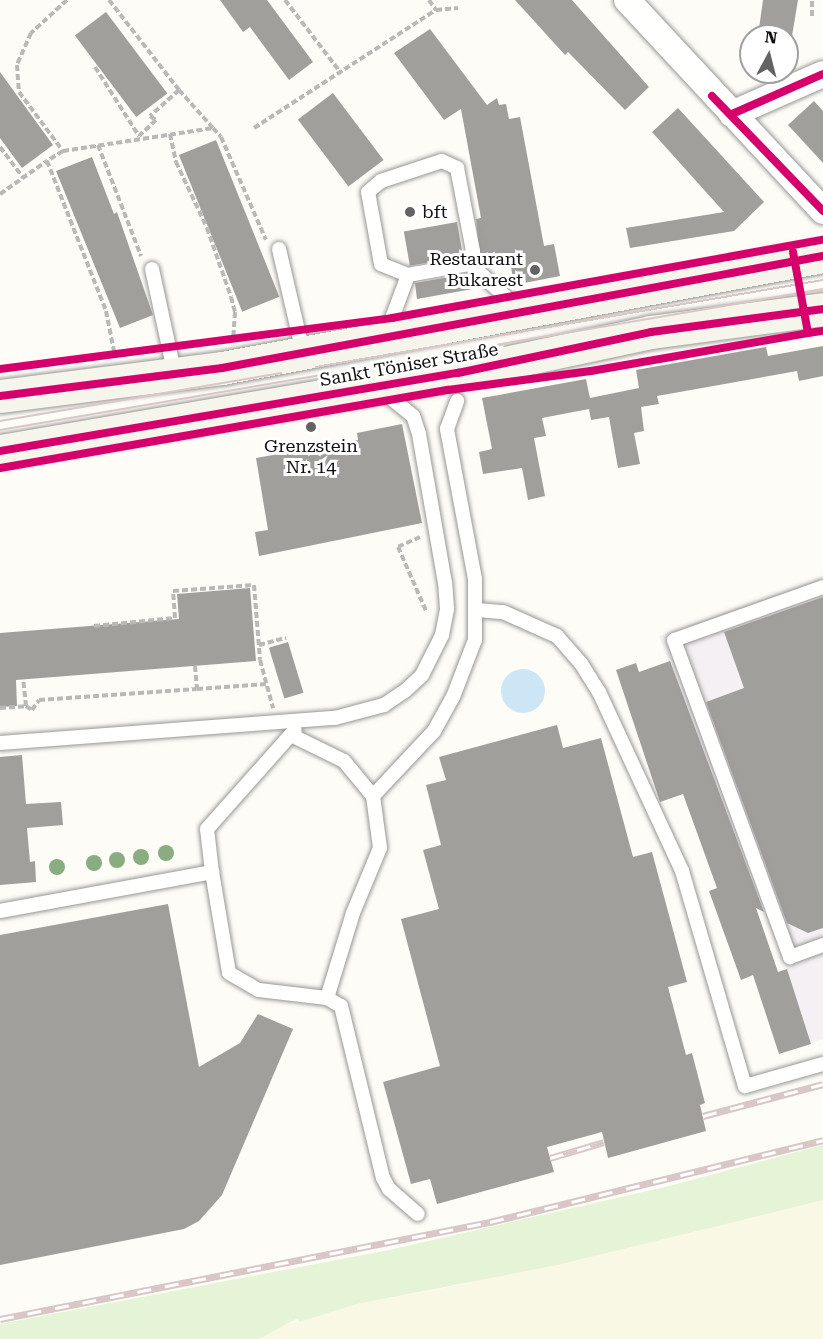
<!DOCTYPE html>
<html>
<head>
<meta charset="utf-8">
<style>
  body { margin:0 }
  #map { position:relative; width:823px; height:1339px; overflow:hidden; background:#fdfcf7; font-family:"Roboto Serif",serif }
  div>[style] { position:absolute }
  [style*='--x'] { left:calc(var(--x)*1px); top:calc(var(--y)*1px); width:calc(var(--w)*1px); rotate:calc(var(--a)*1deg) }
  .industrial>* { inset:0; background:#f5f0f3 }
  .farmland>* { inset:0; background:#f9f8e4 }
  .green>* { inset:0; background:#e5f3d7 }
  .water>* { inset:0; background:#cde6f6 }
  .round { border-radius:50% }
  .building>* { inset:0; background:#a19f9c; transform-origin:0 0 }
  .path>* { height:4px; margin-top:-2px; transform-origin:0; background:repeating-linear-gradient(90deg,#b9b9b8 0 6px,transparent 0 9px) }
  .roads { filter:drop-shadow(0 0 2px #979795) drop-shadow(0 0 2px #979795) }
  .service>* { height:14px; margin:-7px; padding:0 7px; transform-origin:7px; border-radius:7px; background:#fffffe }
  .minor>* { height:26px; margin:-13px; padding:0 13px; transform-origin:13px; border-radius:13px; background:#fffffe }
  .secondary>* { height:33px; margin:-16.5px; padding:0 16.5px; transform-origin:16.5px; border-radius:16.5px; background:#f6f5ec }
  .tram>* { height:1.5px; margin:-0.75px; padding:0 0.75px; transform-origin:0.75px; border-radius:0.75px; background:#d9c6c6 }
  .rail>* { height:7px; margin-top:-3.5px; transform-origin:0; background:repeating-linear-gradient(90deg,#fff 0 14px,#d9c6c6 0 28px); box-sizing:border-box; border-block:2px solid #d9c6c6 }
  .cycleway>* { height:8px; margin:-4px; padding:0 4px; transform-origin:4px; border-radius:4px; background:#d6006c }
  .trees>* { width:16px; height:16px; margin:-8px; border-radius:50%; background:#8aac81 }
  .dots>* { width:16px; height:16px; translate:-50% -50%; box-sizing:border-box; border:3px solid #fff; border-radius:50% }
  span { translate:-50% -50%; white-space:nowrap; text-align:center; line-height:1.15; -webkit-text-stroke:6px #fff; paint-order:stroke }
  .poi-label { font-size:18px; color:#111 }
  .left { translate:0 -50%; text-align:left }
  .right { translate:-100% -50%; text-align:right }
  .street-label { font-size:18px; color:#111 }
  .north { position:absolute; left:739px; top:24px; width:60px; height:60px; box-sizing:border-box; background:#fff; border:2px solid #a0a0a0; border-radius:50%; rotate:7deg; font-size:16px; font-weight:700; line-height:24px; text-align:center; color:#111 }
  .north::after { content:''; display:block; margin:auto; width:21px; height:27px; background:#646362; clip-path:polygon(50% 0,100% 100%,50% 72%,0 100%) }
</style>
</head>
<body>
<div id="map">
  <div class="industrial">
    <div style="clip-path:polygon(823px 578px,823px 1039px,808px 1044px,787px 969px,659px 636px)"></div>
  </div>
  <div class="farmland">
    <div style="clip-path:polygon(823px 1200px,823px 1339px,259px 1339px,283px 1326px,357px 1304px,455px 1286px)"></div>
  </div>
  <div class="green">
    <div style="clip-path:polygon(823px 1145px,823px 1200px,562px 1264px,357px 1304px,299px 1322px,298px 1318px,259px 1339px,0 1339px,0 1324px,389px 1250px,665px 1187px)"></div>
  </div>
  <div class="water">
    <div class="round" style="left:501px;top:669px;width:44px;height:44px"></div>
  </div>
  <div class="building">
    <div style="clip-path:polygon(220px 0,267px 0,313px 62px,289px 80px,250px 27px,243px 32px)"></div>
    <div style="clip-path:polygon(515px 0,572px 0,649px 87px,625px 110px,568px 52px,565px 55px)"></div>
    <div style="clip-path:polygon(763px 0,798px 0,792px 36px,758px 36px)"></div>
    <div style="left:106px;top:12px;width:102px;height:39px;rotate:53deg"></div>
    <div style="clip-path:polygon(430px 29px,487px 105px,497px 98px,499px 105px,506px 104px,509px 119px,520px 117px,544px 246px,554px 244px,560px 276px,514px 285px,510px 261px,485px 266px,480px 261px,476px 219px,481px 218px,461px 109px,444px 120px,394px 53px)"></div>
    <div style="clip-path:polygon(0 72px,53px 145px,22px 168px,0 138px)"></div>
    <div style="left:333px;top:93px;width:84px;height:44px;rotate:53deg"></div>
    <div style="clip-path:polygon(814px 101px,823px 111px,823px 163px,788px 125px)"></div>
    <div style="clip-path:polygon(678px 108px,764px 202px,734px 231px,630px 248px,626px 228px,724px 212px,652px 132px)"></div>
    <div style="left:216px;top:140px;width:169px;height:40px;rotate:68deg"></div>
    <div style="clip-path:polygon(92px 157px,114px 214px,117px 212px,153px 315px,120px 328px,56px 171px)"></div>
    <div style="left:457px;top:222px;width:35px;height:54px;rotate:80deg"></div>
    <div style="clip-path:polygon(467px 274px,478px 288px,417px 299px,415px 283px)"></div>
    <div style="clip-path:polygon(823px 346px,823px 376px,799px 381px,797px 371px,657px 396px,659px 404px,641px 407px,644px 431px,634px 433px,640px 464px,618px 468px,609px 417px,591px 420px,589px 409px,542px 418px,546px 436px,534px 438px,545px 496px,528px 500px,522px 468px,483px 474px,479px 452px,492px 449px,482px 398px,586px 379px,590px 398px,639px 388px,636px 370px,766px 347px,768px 356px)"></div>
    <div style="clip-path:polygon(402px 424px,422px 523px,259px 556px,255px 532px,268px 530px,256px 458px,358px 440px,357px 433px)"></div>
    <div style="clip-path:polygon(250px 588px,256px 661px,16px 680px,17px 706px,0 707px,0 633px,179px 619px,177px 594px)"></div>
    <div style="clip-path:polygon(823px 597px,823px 928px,808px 933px,787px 923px,706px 702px,744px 688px,724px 632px)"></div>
    <div style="left:288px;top:642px;width:53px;height:20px;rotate:73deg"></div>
    <div style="clip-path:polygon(670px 661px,764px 912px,756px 908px,778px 972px,787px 969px,811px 1044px,779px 1054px,753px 975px,741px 980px,709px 891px,717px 888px,683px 794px,660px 802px,616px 670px,636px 663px,639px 672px)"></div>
    <div style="clip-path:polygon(557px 725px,563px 748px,601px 738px,633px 857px,652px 852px,687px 982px,668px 987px,686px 1055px,692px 1053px,705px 1103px,700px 1105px,706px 1131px,608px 1158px,602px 1132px,547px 1147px,554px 1172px,437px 1204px,430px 1179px,411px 1184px,383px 1082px,440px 1066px,401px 919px,439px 909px,423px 850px,441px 845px,426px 785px,446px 780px,439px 757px)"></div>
    <div style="clip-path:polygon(22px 755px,26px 804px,61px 802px,63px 825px,27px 828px,30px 862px,35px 861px,36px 882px,0 885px,0 757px)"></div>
    <div style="clip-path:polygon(168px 904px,199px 1067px,240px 1043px,258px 1014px,293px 1029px,222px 1195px,199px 1221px,184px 1229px,0 1265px,0 935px)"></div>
  </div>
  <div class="path">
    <div style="--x:67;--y:0;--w:49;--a:137.5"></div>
    <div style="--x:31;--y:33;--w:35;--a:114"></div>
    <div style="--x:17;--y:65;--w:27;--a:86"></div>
    <div style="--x:19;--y:92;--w:74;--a:53.3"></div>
    <div style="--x:63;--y:151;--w:152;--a:-8.7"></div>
    <div style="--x:213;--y:128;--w:51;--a:-131.8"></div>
    <div style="--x:179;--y:90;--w:39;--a:138"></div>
    <div style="--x:150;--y:116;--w:7;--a:34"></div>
    <div style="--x:156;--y:120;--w:23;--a:137"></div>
    <div style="--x:109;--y:0;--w:114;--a:52.1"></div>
    <div style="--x:285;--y:0;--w:92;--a:52.5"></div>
    <div style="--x:429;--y:0;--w:12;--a:55"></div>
    <div style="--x:812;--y:16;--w:16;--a:-90"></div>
    <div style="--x:95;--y:67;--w:82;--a:57.5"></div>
    <div style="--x:213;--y:128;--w:12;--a:48"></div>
    <div style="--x:221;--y:137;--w:112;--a:66.4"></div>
    <div style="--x:254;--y:128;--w:217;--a:-33"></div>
    <div style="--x:436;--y:10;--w:22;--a:-5"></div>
    <div style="--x:170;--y:134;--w:29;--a:78"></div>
    <div style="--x:176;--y:162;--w:73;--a:64.8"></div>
    <div style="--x:207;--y:228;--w:73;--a:70.8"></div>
    <div style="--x:231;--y:297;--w:16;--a:75"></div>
    <div style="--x:235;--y:312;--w:28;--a:94"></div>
    <div style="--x:98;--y:145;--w:119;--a:68.8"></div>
    <div style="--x:0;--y:147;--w:39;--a:53"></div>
    <div style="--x:63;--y:151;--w:19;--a:148"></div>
    <div style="--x:47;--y:161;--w:161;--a:68.5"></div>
    <div style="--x:106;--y:311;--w:46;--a:78.7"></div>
    <div style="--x:0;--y:194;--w:57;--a:-35.1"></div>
    <div style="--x:420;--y:537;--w:24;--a:156"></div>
    <div style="--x:398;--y:547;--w:72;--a:66.3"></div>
    <div style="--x:94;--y:626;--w:81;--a:-5.6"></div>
    <div style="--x:175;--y:618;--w:27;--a:-94"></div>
    <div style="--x:173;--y:591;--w:81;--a:-4.2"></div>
    <div style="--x:254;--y:585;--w:75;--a:85.4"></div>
    <div style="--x:260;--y:660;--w:50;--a:74.8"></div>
    <div style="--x:259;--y:645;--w:28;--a:-15"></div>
    <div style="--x:195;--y:666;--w:23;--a:85"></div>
    <div style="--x:197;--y:689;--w:69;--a:-4.1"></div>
    <div style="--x:26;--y:706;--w:7;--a:34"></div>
    <div style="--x:32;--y:710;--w:12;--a:-55"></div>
    <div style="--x:39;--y:700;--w:158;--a:-4"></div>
    <div style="--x:0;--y:708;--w:26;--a:-4"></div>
    <div style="--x:26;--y:706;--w:27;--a:-96"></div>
  </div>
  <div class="roads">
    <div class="service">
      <div style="--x:279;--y:249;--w:106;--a:76.9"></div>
      <div style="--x:152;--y:269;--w:108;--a:77.8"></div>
      <div style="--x:408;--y:275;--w:29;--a:-158"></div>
      <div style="--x:381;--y:264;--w:73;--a:-100.2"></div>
      <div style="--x:368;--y:192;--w:17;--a:-40"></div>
      <div style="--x:381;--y:181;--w:64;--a:-18.2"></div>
      <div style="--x:442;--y:161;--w:17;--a:25"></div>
      <div style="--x:457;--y:168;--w:85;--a:79.1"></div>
      <div style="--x:473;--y:251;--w:13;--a:103"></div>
      <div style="--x:385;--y:337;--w:66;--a:-69.6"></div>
      <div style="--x:408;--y:275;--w:63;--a:-10.1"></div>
      <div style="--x:470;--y:264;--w:68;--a:42.6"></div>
      <div style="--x:823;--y:587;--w:158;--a:160.4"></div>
      <div style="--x:674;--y:640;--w:338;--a:69.9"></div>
      <div style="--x:790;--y:957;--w:35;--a:-20"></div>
      <div style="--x:478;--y:610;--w:25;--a:5"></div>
      <div style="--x:503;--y:612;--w:59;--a:24"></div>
      <div style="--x:557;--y:636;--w:38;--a:49"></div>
      <div style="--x:582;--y:665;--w:32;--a:58"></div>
      <div style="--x:599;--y:692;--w:197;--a:65.1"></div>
      <div style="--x:682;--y:871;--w:224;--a:73.7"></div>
      <div style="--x:745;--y:1086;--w:81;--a:-15.8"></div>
      <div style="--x:291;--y:735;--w:59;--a:26.1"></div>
      <div style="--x:344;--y:761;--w:45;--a:50.4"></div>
      <div style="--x:373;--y:796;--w:52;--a:82.3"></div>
      <div style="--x:380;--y:848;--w:70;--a:112.6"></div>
      <div style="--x:353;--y:913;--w:89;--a:107"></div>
      <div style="--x:327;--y:998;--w:16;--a:30"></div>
      <div style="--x:341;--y:1006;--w:177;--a:76.3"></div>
      <div style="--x:383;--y:1178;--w:13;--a:61"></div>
      <div style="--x:389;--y:1189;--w:38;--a:41"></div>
      <div style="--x:0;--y:743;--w:336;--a:-4.3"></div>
      <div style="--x:335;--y:718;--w:51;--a:-14.9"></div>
      <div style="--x:384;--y:705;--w:25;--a:-34"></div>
      <div style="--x:405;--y:691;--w:23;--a:-43"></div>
      <div style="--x:422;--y:675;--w:45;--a:-63.4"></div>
      <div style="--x:442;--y:635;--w:26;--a:-79"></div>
      <div style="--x:447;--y:609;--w:26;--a:-94"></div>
      <div style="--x:445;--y:583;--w:151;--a:-99.9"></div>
      <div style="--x:419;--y:434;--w:19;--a:-108"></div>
      <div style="--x:413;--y:416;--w:38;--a:-141"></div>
      <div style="--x:373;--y:796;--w:89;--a:-46.8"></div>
      <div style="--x:434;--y:731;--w:39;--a:-61"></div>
      <div style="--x:453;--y:697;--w:61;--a:-68.9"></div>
      <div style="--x:475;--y:640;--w:61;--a:-90"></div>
      <div style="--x:475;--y:579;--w:153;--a:-100.6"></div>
      <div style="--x:447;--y:429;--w:30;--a:-70"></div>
      <div style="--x:212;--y:872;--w:102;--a:80.4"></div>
      <div style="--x:229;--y:973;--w:34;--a:30"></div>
      <div style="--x:259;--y:990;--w:68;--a:6.7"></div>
      <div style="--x:0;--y:911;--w:216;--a:-10.4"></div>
      <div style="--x:212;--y:872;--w:43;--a:-96.6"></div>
      <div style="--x:207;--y:829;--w:132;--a:-48.4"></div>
    </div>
    <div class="minor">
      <div style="--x:627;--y:0;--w:288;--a:47.1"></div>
      <div style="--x:732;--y:114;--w:99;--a:-23.7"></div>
    </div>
    <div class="secondary">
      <div style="--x:0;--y:396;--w:224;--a:-7.2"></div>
      <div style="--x:222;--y:368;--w:611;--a:-10.56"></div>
      <div style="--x:0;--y:451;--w:465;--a:-9.7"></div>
      <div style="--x:458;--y:373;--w:197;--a:-12"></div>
      <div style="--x:651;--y:332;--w:174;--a:-7.6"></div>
    </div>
  </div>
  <div class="tram">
    <div style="--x:316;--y:367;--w:514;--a:-9.74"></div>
    <div style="--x:0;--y:421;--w:285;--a:-9.7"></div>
    <div style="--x:0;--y:430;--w:835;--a:-9.72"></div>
  </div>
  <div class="rail">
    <div style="--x:703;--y:1116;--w:124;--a:-14.9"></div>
    <div style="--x:550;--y:1158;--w:56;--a:-16.5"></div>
    <div style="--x:0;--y:1319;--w:500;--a:-11.2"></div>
    <div style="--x:490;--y:1222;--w:343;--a:-13.8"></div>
  </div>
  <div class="cycleway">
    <div style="--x:712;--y:96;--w:160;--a:46"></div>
    <div style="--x:732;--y:114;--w:99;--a:-23.7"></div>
    <div style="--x:793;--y:252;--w:82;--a:79.5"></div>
    <div style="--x:808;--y:333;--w:15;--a:-8"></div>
    <div style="--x:0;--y:369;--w:395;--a:-7.4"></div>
    <div style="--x:392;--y:318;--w:438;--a:-10.3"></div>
    <div style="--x:0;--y:396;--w:224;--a:-7.2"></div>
    <div style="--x:222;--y:368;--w:611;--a:-10.56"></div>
    <div style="--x:0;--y:451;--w:465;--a:-9.7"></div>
    <div style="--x:458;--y:373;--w:197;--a:-12"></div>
    <div style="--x:651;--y:332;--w:174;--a:-7.6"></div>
    <div style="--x:0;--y:468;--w:455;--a:-9.9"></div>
    <div style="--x:448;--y:390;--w:144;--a:-7.6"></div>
    <div style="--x:591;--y:371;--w:220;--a:-9.9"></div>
  </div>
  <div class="trees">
    <div style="left:166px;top:853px"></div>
    <div style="left:141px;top:857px"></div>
    <div style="left:117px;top:860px"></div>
    <div style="left:94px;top:863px"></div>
    <div style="left:57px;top:867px"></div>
  </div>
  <div class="dots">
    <div style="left:410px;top:212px;background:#646362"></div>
    <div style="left:535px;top:270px;background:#646362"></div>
    <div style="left:311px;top:427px;background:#646362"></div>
  </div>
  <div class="poi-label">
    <span class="left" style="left:422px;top:212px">bft</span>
    <span class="right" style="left:523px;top:270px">Restaurant<br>Bukarest</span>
    <span style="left:311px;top:457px">Grenzstein<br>Nr. 14</span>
  </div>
  <div class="street-label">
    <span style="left:409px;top:365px;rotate:-10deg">Sankt Töniser Straße</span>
  </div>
  <div class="north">N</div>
</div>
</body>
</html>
